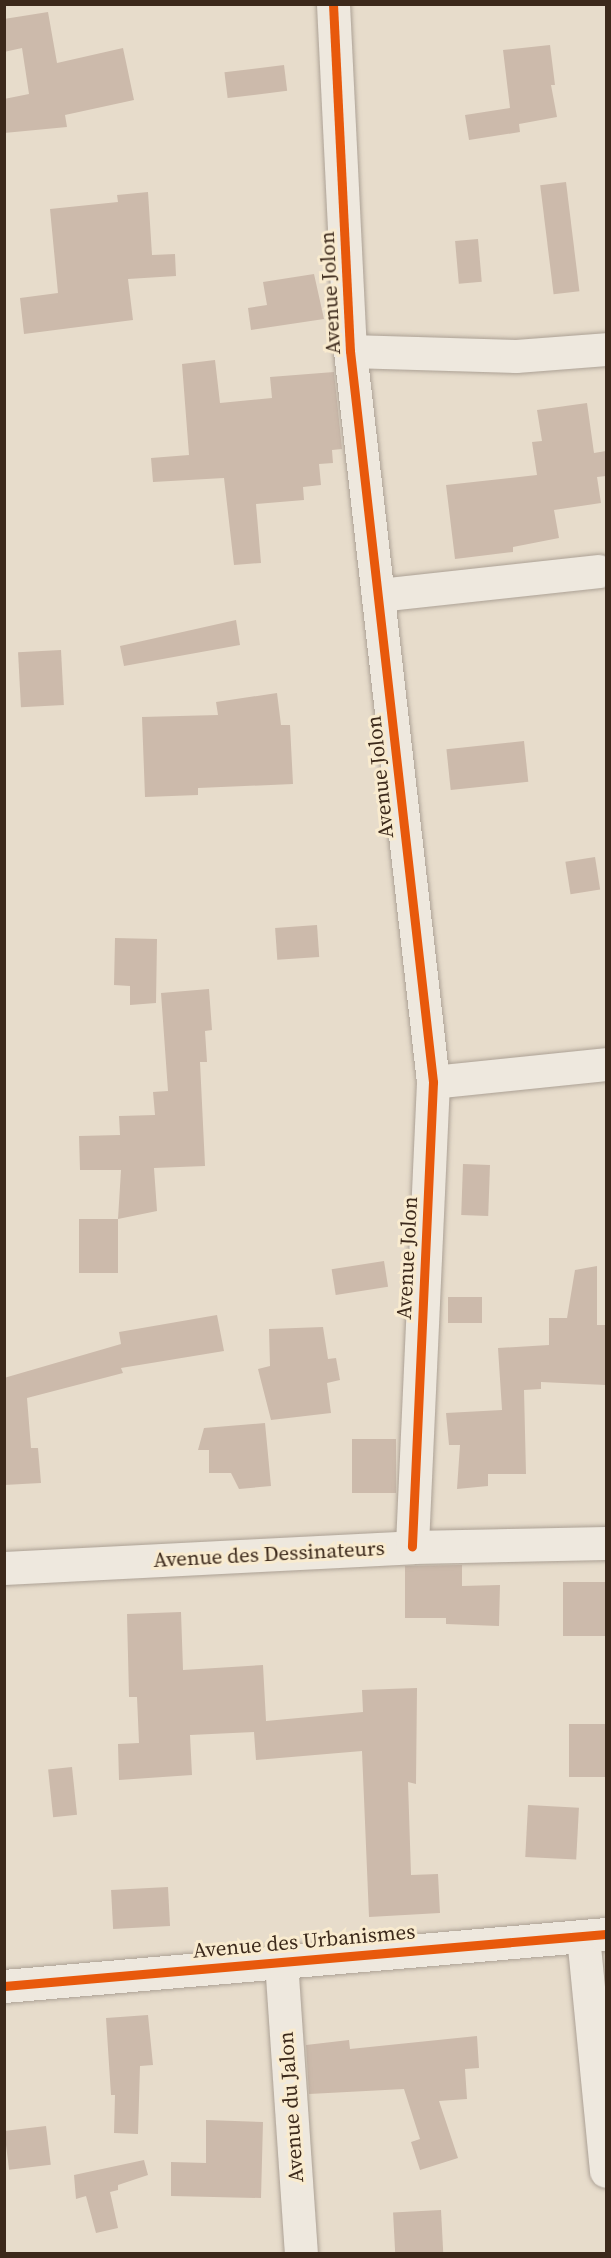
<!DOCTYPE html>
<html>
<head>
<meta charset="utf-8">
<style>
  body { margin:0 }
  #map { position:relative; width:611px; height:2258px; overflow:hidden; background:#e7dccb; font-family:"Source Serif 4",serif }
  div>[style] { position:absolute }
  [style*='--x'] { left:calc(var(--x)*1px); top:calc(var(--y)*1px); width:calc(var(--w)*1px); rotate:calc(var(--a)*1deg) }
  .building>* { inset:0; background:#ccbaab; transform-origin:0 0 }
  .roads { filter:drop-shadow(0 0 2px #aca195) drop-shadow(0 0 2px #aca195) }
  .minor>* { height:33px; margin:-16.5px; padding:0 16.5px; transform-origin:16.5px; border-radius:16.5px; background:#eee8de }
  .cycleway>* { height:9px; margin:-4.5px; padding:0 4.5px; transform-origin:4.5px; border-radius:4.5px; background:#e8590c }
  span { translate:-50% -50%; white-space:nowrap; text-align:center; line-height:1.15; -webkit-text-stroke:6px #f9ebcf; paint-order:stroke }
  .street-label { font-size:21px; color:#3c291b }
  .frame { position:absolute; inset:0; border:6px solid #3c291b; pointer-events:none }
</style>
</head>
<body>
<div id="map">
  <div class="building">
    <div style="clip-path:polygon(48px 12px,57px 63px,123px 48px,134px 100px,65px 115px,67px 127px,4px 133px,4px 99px,29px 94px,22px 48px,4px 52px,4px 19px)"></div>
    <div style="clip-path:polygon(550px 45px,555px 85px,551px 85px,557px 117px,519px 124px,520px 132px,469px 140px,465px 115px,510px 108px,503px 50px)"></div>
    <div style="left:284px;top:65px;width:26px;height:60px;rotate:83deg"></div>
    <div style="left:566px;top:182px;width:110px;height:26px;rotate:83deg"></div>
    <div style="clip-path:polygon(148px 192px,152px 255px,175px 254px,176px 276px,128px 279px,133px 320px,24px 334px,20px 298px,58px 293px,50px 209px,118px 202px,117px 195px)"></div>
    <div style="left:478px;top:239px;width:43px;height:23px;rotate:85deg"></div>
    <div style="clip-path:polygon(314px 274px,324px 319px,251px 330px,248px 308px,267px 305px,263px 282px)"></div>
    <div style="clip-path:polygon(215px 360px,220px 403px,272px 398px,270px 377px,334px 372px,342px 449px,332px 450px,333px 463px,319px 464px,321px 485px,303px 487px,304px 500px,256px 504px,261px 563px,234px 565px,224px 478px,153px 482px,151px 458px,189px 455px,182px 364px)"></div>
    <div style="clip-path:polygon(587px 403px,594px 453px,606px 451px,606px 476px,597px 477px,601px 503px,554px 510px,559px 538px,513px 547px,513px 552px,455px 559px,446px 485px,537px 475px,532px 442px,542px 441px,537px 410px)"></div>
    <div style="clip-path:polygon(236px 620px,240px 645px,124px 666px,120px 646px)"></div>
    <div style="left:61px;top:650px;width:55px;height:43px;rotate:87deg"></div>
    <div style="clip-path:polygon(277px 693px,281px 725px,290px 725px,293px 784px,198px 788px,198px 795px,145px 797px,142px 717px,218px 715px,216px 702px)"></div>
    <div style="left:524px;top:741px;width:41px;height:78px;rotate:84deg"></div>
    <div style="left:595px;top:857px;width:33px;height:30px;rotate:81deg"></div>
    <div style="left:317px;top:925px;width:32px;height:42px;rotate:86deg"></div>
    <div style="clip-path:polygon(115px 938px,157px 939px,156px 1003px,130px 1005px,130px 986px,114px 985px)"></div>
    <div style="clip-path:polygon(209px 989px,212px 1030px,205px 1031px,207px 1062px,200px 1062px,205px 1166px,154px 1168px,157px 1211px,118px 1219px,121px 1170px,80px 1170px,79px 1136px,120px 1135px,119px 1116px,155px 1115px,153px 1092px,168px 1091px,161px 993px)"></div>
    <div style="left:463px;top:1164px;width:27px;height:51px;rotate:2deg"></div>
    <div style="left:79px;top:1219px;width:39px;height:54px"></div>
    <div style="left:384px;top:1261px;width:26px;height:53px;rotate:81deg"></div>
    <div style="clip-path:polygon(597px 1266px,597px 1325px,606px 1325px,606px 1385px,541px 1382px,541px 1389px,524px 1390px,526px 1474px,488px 1474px,488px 1486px,457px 1489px,460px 1445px,449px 1445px,446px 1413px,502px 1410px,498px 1348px,549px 1345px,549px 1318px,567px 1318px,575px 1270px)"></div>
    <div style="left:448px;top:1297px;width:34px;height:26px"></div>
    <div style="clip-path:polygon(217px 1315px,224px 1351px,121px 1368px,123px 1373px,27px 1398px,31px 1448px,38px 1448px,41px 1483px,4px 1485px,4px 1378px,121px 1344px,119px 1332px)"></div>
    <div style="clip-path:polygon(323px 1327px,328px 1359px,336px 1358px,340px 1380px,327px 1383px,331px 1413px,271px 1420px,258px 1369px,270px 1366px,269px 1329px)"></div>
    <div style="clip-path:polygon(265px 1423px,271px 1486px,239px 1489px,231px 1473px,209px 1473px,209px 1450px,198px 1450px,204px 1428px)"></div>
    <div style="left:352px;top:1439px;width:44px;height:54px"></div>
    <div style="clip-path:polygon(462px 1565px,462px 1586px,500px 1585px,499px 1626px,446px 1624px,446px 1618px,405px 1618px,405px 1566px)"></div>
    <div style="left:563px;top:1582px;width:43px;height:54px"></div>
    <div style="clip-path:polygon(181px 1612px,183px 1670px,263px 1665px,266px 1721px,363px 1712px,362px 1690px,417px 1688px,416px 1784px,408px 1782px,411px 1875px,438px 1874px,440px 1913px,369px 1917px,362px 1751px,256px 1760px,254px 1732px,190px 1735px,192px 1775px,119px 1780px,118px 1744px,139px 1743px,137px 1697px,129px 1697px,127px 1614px)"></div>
    <div style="left:606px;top:1724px;width:53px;height:37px;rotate:90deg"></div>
    <div style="left:72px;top:1767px;width:48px;height:24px;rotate:84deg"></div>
    <div style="left:528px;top:1805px;width:51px;height:52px;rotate:3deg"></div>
    <div style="left:168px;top:1887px;width:39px;height:57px;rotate:87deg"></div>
    <div style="clip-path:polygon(148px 2015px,153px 2065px,140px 2066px,138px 2134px,114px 2133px,115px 2095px,111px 2095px,106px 2018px)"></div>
    <div style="clip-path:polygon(477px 2036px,479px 2068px,465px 2069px,467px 2099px,439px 2101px,458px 2158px,420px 2170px,411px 2142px,420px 2139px,404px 2089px,309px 2094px,306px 2045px,349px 2040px,350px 2049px)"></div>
    <div style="clip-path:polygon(206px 2120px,263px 2122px,261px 2198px,171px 2196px,171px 2162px,206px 2163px)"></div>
    <div style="left:46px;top:2126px;width:39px;height:42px;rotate:83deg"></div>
    <div style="clip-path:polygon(144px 2160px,148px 2175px,118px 2185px,118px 2190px,110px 2192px,118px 2228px,96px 2233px,86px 2196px,76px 2199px,74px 2175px)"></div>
    <div style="left:441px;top:2210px;width:43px;height:48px;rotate:87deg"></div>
  </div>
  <div class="roads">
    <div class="minor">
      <div style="--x:333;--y:4;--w:347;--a:87.2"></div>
      <div style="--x:350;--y:351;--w:736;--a:83.52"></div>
      <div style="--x:433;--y:1082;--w:465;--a:92.6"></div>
      <div style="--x:350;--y:351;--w:166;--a:1.7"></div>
      <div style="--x:516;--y:356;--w:90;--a:-4.4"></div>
      <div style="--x:378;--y:595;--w:222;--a:-6.2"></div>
      <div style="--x:433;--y:1082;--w:174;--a:-5.9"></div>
      <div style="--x:4;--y:1568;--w:409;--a:-2.9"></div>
      <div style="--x:412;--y:1547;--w:194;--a:-1.2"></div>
      <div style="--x:583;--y:1936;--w:236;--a:84.4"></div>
      <div style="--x:281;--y:1961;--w:294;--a:86.1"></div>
      <div style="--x:4;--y:1986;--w:604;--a:-4.94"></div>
    </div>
  </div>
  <div class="cycleway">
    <div style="--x:333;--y:4;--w:347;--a:87.2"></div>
    <div style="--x:350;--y:351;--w:736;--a:83.52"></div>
    <div style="--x:433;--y:1082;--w:465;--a:92.6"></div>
    <div style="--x:4;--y:1986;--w:604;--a:-4.94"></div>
  </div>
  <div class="street-label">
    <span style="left:330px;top:293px;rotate:-93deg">Avenue Jolon</span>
    <span style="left:380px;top:777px;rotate:-96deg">Avenue Jolon</span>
    <span style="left:407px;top:1258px;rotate:-87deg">Avenue Jolon</span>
    <span style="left:269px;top:1554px;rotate:-3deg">Avenue des Dessinateurs</span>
    <span style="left:304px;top:1941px;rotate:-5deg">Avenue des Urbanismes</span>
    <span style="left:291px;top:2107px;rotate:-94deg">Avenue du Jalon</span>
  </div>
  <div class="frame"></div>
</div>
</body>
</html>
